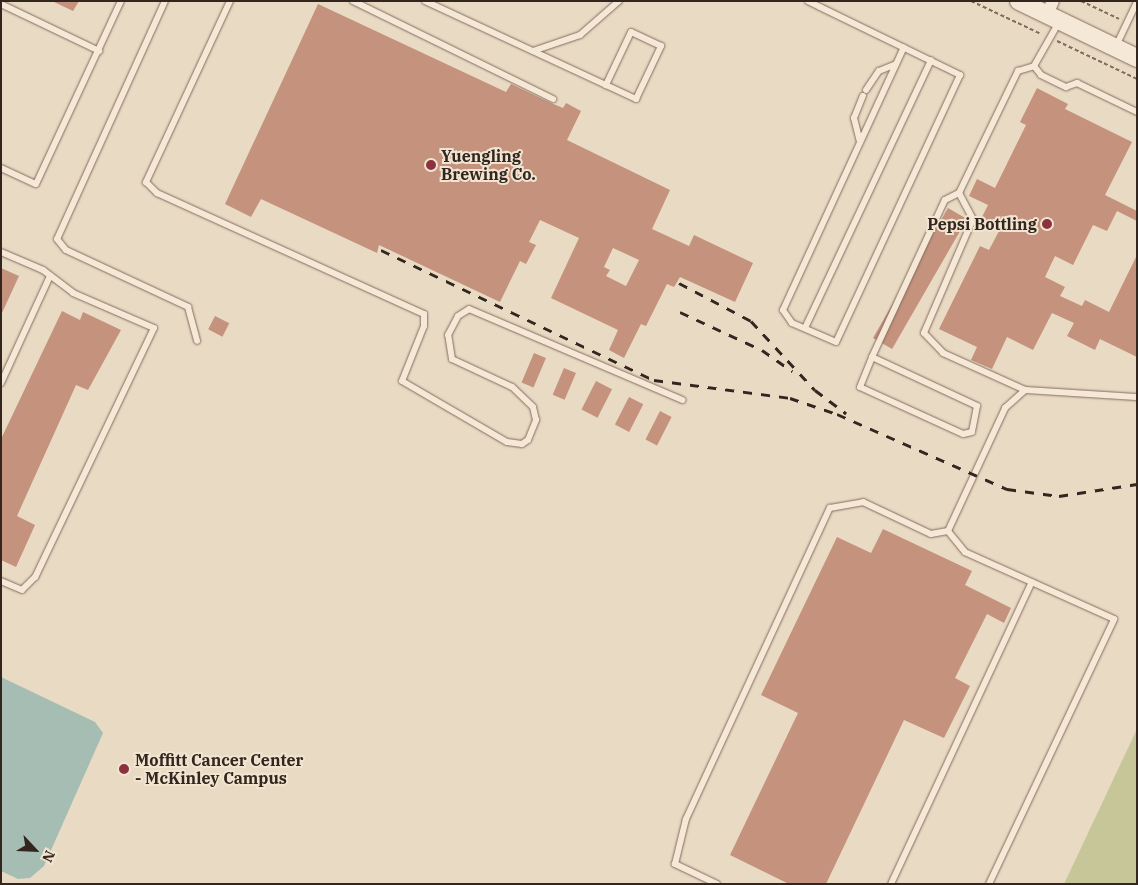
<!DOCTYPE html>
<html>
<head>
<meta charset="utf-8">
<style>
  body { margin:0 }
  #map { position:relative; width:1138px; height:885px; overflow:hidden; background:#e9dac4; font-family:"IBM Plex Serif",serif }
  div>[style] { position:absolute }
  [style*='--x'] { left:calc(var(--x)*1px); top:calc(var(--y)*1px); width:calc(var(--w)*1px); rotate:calc(var(--a)*1deg) }
  .green>* { inset:0; background:#c6c699 }
  .water>* { inset:0; background:#a5bdb3 }
  .building>* { inset:0; background:#c4927d; transform-origin:0 0 }
  .path>* { height:2px; margin-top:-1px; transform-origin:0; background:repeating-linear-gradient(90deg,#826c5c 0 4px,transparent 0 6.5px) }
  .roads { filter:drop-shadow(0 0 1px #826c5c) drop-shadow(0 0 1px #826c5c) }
  .service>* { height:6px; margin:-3px; padding:0 3px; transform-origin:3px; border-radius:3px; background:#f5e8d6 }
  .minor>* { height:12px; margin:-6px; padding:0 6px; transform-origin:6px; border-radius:6px; background:#f5e8d6 }
  .secondary>* { height:18px; margin:-9px; padding:0 9px; transform-origin:9px; border-radius:9px; background:#f5e8d6 }
  .rail>* { height:3px; margin-top:-1.5px; transform-origin:0; background:repeating-linear-gradient(90deg,#33261f 0 9px,transparent 0 18px) }
  .dots>* { width:14px; height:14px; translate:-50% -50%; box-sizing:border-box; border:2px solid #f1e5d2; border-radius:50% }
  span { translate:-50% -50%; white-space:nowrap; text-align:center; line-height:1.15; -webkit-text-stroke:4px #f1e5d2; paint-order:stroke }
  .poi-label { font-size:16px; color:#33261f; font-weight:700 }
  .left { translate:0 -50%; text-align:left }
  .right { translate:-100% -50%; text-align:right }
  .frame { position:absolute; inset:0; border:2px solid #33261f; pointer-events:none }
  .north { position:absolute; left:10px; top:825px; width:50px; height:50px; -webkit-text-stroke:4px #f1e5d2; paint-order:stroke; rotate:115deg; font-size:14px; font-weight:700; line-height:20px; text-align:center; color:#33261f }
  .north::after { content:''; display:block; margin:auto; width:18px; height:22px; background:#33261f; clip-path:polygon(50% 0,100% 100%,50% 72%,0 100%) }
</style>
</head>
<body>
<div id="map">
  <div class="green">
    <div style="clip-path:polygon(1137px 729px,1137px 884px,1064px 884px)"></div>
  </div>
  <div class="water">
    <div style="clip-path:polygon(1px 677px,95px 722px,103px 733px,44px 866px,30px 878px,18px 879px,1px 871px)"></div>
  </div>
  <div class="building">
    <div style="clip-path:polygon(52px 1px,79px 1px,73px 11px)"></div>
    <div style="clip-path:polygon(evenodd,318px 4px,506px 92px,511px 84px,551px 103px,563px 108px,566px 103px,581px 111px,567px 140px,670px 190px,652px 229px,689px 246px,694px 235px,753px 263px,735px 302px,680px 277px,674px 287px,667px 284px,646px 326px,641px 324px,624px 358px,609px 350px,618px 330px,551px 298px,579px 238px,540px 220px,529px 242px,536px 245px,526px 264px,520px 261px,500px 302px,379px 245px,377px 253px,261px 199px,251px 217px,225px 204px,318px 4px,613px 248px,639px 260px,626px 286px,606px 276px,610px 270px,604px 267px,613px 248px)"></div>
    <div style="clip-path:polygon(1037px 88px,1068px 104px,1065px 109px,1132px 142px,1105px 195px,1137px 211px,1137px 221px,1117px 211px,1107px 231px,1093px 225px,1073px 265px,1055px 256px,1045px 277px,1065px 287px,1060px 296px,1082px 306px,1085px 300px,1109px 312px,1137px 255px,1137px 357px,1100px 339px,1095px 350px,1067px 336px,1074px 323px,1052px 313px,1033px 350px,1007px 337px,992px 369px,971px 360px,977px 347px,939px 329px,980px 246px,989px 250px,999px 231px,980px 221px,988px 205px,969px 196px,977px 179px,995px 188px,1026px 125px,1020px 122px)"></div>
    <div style="left:948px;top:208px;width:22px;height:150px;rotate:30deg"></div>
    <div style="clip-path:polygon(1px 268px,19px 276px,1px 315px)"></div>
    <div style="clip-path:polygon(62px 311px,80px 320px,83px 312px,121px 330px,88px 390px,76px 385px,17px 516px,35px 525px,16px 567px,1px 560px,1px 439px)"></div>
    <div style="left:215px;top:316px;width:16px;height:15px;rotate:27deg"></div>
    <div style="left:534px;top:353px;width:13px;height:32px;rotate:23deg"></div>
    <div style="left:564px;top:368px;width:13px;height:29px;rotate:23deg"></div>
    <div style="left:596px;top:381px;width:18px;height:32px;rotate:27deg"></div>
    <div style="left:629px;top:397px;width:16px;height:31px;rotate:27deg"></div>
    <div style="left:660px;top:411px;width:13px;height:32px;rotate:27deg"></div>
    <div style="clip-path:polygon(883px 529px,972px 571px,965px 585px,1011px 608px,1004px 623px,987px 614px,955px 678px,970px 686px,944px 738px,904px 720px,826px 884px,789px 884px,730px 855px,798px 713px,761px 695px,837px 537px,871px 553px)"></div>
  </div>
  <div class="path">
    <div style="--x:971;--y:1;--w:77;--a:25.2"></div>
    <div style="--x:1081;--y:1;--w:42;--a:25.3"></div>
    <div style="--x:1057;--y:41;--w:89;--a:25.4"></div>
  </div>
  <div class="roads">
    <div class="service">
      <div style="--x:165;--y:1;--w:261;--a:114.4"></div>
      <div style="--x:57;--y:239;--w:14;--a:51"></div>
      <div style="--x:66;--y:250;--w:135;--a:25"></div>
      <div style="--x:188;--y:307;--w:35;--a:75"></div>
      <div style="--x:230;--y:1;--w:200;--a:114.9"></div>
      <div style="--x:146;--y:182;--w:16;--a:45"></div>
      <div style="--x:157;--y:193;--w:293;--a:24.4"></div>
      <div style="--x:424;--y:314;--w:12;--a:90"></div>
      <div style="--x:424;--y:326;--w:59;--a:111.8"></div>
      <div style="--x:402;--y:381;--w:121;--a:30.2"></div>
      <div style="--x:507;--y:442;--w:15;--a:8"></div>
      <div style="--x:522;--y:444;--w:7;--a:-34"></div>
      <div style="--x:528;--y:440;--w:22;--a:-68"></div>
      <div style="--x:536;--y:420;--w:13;--a:-103"></div>
      <div style="--x:533;--y:407;--w:29;--a:-136"></div>
      <div style="--x:512;--y:387;--w:66;--a:-155"></div>
      <div style="--x:452;--y:359;--w:24;--a:-99"></div>
      <div style="--x:448;--y:335;--w:21;--a:-62"></div>
      <div style="--x:458;--y:316;--w:13;--a:-32"></div>
      <div style="--x:469;--y:309;--w:232;--a:23.1"></div>
      <div style="--x:353;--y:1;--w:223;--a:26.1"></div>
      <div style="--x:425;--y:1;--w:233;--a:24.9"></div>
      <div style="--x:636;--y:99;--w:59;--a:-64.7"></div>
      <div style="--x:661;--y:46;--w:33;--a:-155"></div>
      <div style="--x:631;--y:32;--w:59;--a:115.3"></div>
      <div style="--x:808;--y:1;--w:13;--a:27"></div>
      <div style="--x:820;--y:7;--w:156;--a:25.9"></div>
      <div style="--x:960;--y:75;--w:294;--a:114.9"></div>
      <div style="--x:836;--y:342;--w:48;--a:-156.6"></div>
      <div style="--x:792;--y:323;--w:16;--a:-125"></div>
      <div style="--x:783;--y:310;--w:289;--a:-65.3"></div>
      <div style="--x:1;--y:4;--w:109;--a:25.6"></div>
      <div style="--x:1116;--y:46;--w:49;--a:-64.5"></div>
      <div style="--x:533;--y:51;--w:50;--a:-18.8"></div>
      <div style="--x:580;--y:35;--w:52;--a:-41.1"></div>
      <div style="--x:1034;--y:66;--w:51;--a:-60.4"></div>
      <div style="--x:866;--y:90;--w:23;--a:-56"></div>
      <div style="--x:879;--y:71;--w:18;--a:-22"></div>
      <div style="--x:860;--y:142;--w:25;--a:-104"></div>
      <div style="--x:854;--y:118;--w:24;--a:-68"></div>
      <div style="--x:1;--y:168;--w:38;--a:25"></div>
      <div style="--x:36;--y:184;--w:202;--a:-65.1"></div>
      <div style="--x:959;--y:193;--w:30;--a:62"></div>
      <div style="--x:973;--y:219;--w:124;--a:113.3"></div>
      <div style="--x:924;--y:333;--w:28;--a:46"></div>
      <div style="--x:943;--y:353;--w:90;--a:24.3"></div>
      <div style="--x:1;--y:252;--w:46;--a:23.2"></div>
      <div style="--x:43;--y:270;--w:38;--a:37"></div>
      <div style="--x:73;--y:293;--w:88;--a:23.4"></div>
      <div style="--x:154;--y:328;--w:276;--a:115.5"></div>
      <div style="--x:35;--y:577;--w:18;--a:135"></div>
      <div style="--x:22;--y:590;--w:23;--a:-157"></div>
      <div style="--x:805;--y:328;--w:296;--a:-64.8"></div>
      <div style="--x:872;--y:357;--w:116;--a:25"></div>
      <div style="--x:977;--y:406;--w:26;--a:101"></div>
      <div style="--x:972;--y:432;--w:9;--a:167"></div>
      <div style="--x:963;--y:434;--w:113;--a:-155.5"></div>
      <div style="--x:860;--y:387;--w:32;--a:-68"></div>
      <div style="--x:872;--y:357;--w:173;--a:-65.1"></div>
      <div style="--x:945;--y:200;--w:16;--a:-27"></div>
      <div style="--x:959;--y:193;--w:136;--a:-64.2"></div>
      <div style="--x:1018;--y:71;--w:17;--a:-17"></div>
      <div style="--x:1034;--y:66;--w:11;--a:52"></div>
      <div style="--x:1041;--y:75;--w:28;--a:26"></div>
      <div style="--x:1066;--y:87;--w:12;--a:-20"></div>
      <div style="--x:1077;--y:83;--w:67;--a:25.8"></div>
      <div style="--x:1;--y:383;--w:118;--a:-65.4"></div>
      <div style="--x:717;--y:884;--w:47;--a:-154.5"></div>
      <div style="--x:675;--y:864;--w:46;--a:-76.3"></div>
      <div style="--x:686;--y:819;--w:343;--a:-65.2"></div>
      <div style="--x:830;--y:508;--w:34;--a:-10"></div>
      <div style="--x:863;--y:502;--w:75;--a:25.2"></div>
      <div style="--x:931;--y:534;--w:17;--a:-10"></div>
      <div style="--x:891;--y:884;--w:333;--a:-65"></div>
      <div style="--x:989;--y:884;--w:293;--a:-64.7"></div>
      <div style="--x:1114;--y:619;--w:163;--a:-155.8"></div>
      <div style="--x:965;--y:552;--w:27;--a:-129"></div>
      <div style="--x:948;--y:531;--w:136;--a:-65.1"></div>
      <div style="--x:1005;--y:408;--w:27;--a:-42"></div>
      <div style="--x:1025;--y:390;--w:112;--a:3.6"></div>
    </div>
    <div class="minor">
      <div style="--x:1047;--y:15;--w:15;--a:-67"></div>
    </div>
    <div class="secondary">
      <div style="--x:1019;--y:1;--w:131;--a:25.8"></div>
    </div>
  </div>
  <div class="rail">
    <div style="--x:381;--y:250;--w:302;--a:25.5"></div>
    <div style="--x:654;--y:380;--w:137;--a:7.5"></div>
    <div style="--x:790;--y:398;--w:50;--a:18.8"></div>
    <div style="--x:837;--y:414;--w:186;--a:23.8"></div>
    <div style="--x:1007;--y:489;--w:52;--a:7.7"></div>
    <div style="--x:1059;--y:496;--w:79;--a:-8.7"></div>
    <div style="--x:679;--y:283;--w:81;--a:27.8"></div>
    <div style="--x:751;--y:321;--w:94;--a:47.2"></div>
    <div style="--x:815;--y:390;--w:39;--a:37"></div>
    <div style="--x:680;--y:312;--w:90;--a:24.9"></div>
    <div style="--x:762;--y:350;--w:37;--a:35"></div>
  </div>
  <div class="dots">
    <div style="left:431px;top:165px;background:#8b323d"></div>
    <div style="left:1047px;top:224px;background:#8b323d"></div>
    <div style="left:124px;top:769px;background:#8b323d"></div>
  </div>
  <div class="poi-label">
    <span class="left" style="left:441px;top:165px">Yuengling<br>Brewing Co.</span>
    <span class="right" style="left:1037px;top:224px">Pepsi Bottling</span>
    <span class="left" style="left:135px;top:769px">Moffitt Cancer Center<br>- McKinley Campus</span>
  </div>
  <div class="frame"></div>
  <div class="north">N</div>
</div>
</body>
</html>
